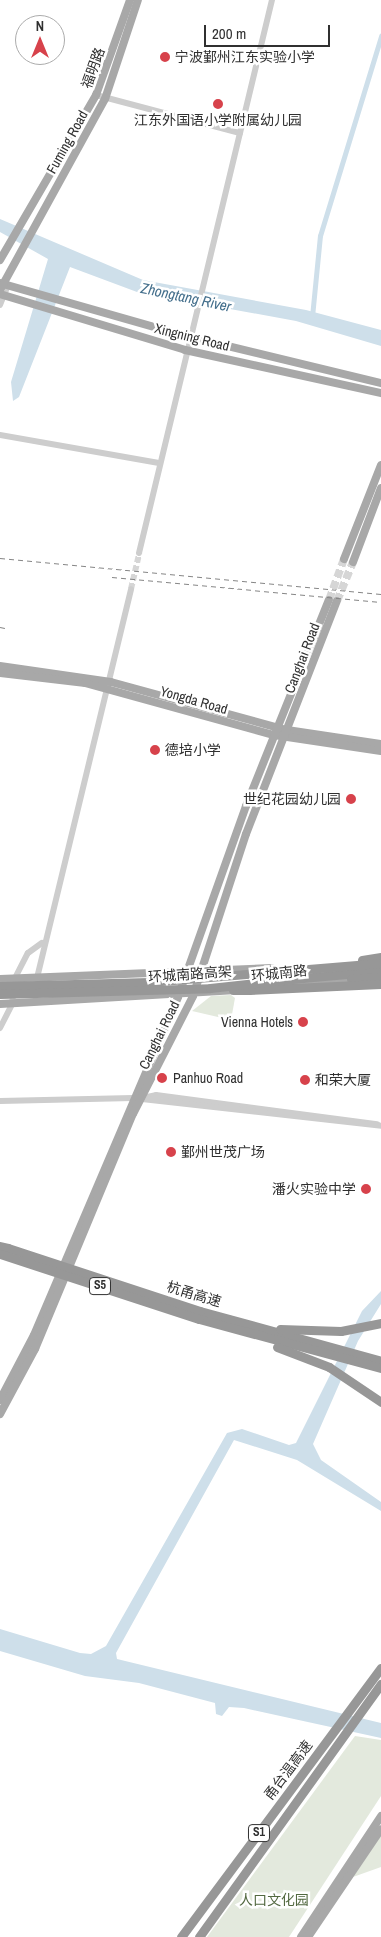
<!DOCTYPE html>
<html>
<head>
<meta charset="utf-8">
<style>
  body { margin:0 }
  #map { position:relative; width:381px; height:1937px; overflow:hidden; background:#fff; font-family:"Archivo Narrow","Noto Sans SC",sans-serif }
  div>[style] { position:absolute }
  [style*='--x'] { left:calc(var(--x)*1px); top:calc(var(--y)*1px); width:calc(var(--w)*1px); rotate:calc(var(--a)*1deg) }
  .green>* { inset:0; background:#e3e9dd }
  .water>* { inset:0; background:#cedfea }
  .canal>* { height:4.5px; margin:-2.25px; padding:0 2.25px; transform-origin:2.25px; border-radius:2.25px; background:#cedfea }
  .minor-tunnel>* { height:6px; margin-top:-3px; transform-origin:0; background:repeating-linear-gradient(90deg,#d6d6d6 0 6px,transparent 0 9px) }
  .major-tunnel>* { height:8px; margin-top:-4px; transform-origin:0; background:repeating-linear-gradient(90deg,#d6d6d6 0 8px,transparent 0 12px) }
  .minor>* { height:6px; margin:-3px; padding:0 3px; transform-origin:3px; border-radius:3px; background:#cdcdcd }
  .major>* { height:8px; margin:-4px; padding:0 4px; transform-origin:4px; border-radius:4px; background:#a8a8a8 }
  .highway>* { height:9px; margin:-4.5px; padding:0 4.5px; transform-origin:4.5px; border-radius:4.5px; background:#979797 }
  .rail>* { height:1px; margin-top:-0.5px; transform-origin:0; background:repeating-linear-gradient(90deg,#858585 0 5px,transparent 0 9px) }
  .highway-bridge>* { height:9px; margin:-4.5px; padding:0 4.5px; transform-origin:4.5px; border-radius:4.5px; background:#979797 }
  .dots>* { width:14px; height:14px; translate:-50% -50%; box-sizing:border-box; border:2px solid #fff; border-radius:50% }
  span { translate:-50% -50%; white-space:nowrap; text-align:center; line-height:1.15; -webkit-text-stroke:5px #fff; paint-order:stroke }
  .shield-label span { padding:1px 4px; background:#fff; border:1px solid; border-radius:4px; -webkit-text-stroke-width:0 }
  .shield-label { font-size:12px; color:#303030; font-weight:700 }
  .poi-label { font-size:14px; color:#303030 }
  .left { translate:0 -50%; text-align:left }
  .right { translate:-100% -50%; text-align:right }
  .street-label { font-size:14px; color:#303030 }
  .park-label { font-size:14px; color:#536941 }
  .water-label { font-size:15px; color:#446f8c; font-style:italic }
  .north { position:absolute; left:15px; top:15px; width:50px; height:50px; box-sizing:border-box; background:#fff; border:1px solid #acacac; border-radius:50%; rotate:0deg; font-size:14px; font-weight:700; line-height:20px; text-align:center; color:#303030 }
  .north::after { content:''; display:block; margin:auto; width:18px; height:22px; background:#d7424b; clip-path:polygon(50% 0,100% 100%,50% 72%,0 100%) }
  .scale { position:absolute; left:204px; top:25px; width:126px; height:22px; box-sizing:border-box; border:2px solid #303030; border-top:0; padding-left:6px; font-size:15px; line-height:18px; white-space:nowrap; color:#303030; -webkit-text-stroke:4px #fff; paint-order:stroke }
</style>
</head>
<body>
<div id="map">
  <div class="green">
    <div style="clip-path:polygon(231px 995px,235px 998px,231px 1020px,192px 1011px,211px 996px)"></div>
    <div style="clip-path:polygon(355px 1736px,381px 1740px,381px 1796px,289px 1937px,207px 1937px)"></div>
    <div style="clip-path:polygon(381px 1835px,381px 1867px,353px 1877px)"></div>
  </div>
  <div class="water">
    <div style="clip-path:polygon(0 219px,143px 280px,306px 310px,381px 330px,381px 346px,296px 321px,137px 292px,70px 267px,19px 397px,13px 401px,11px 382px,48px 259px,0 232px)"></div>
    <div style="clip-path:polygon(381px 1291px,381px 1304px,358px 1341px,313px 1444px,321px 1460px,381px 1502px,381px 1511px,297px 1460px,234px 1440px,116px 1653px,117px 1659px,381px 1723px,381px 1738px,244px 1708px,229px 1707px,222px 1716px,216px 1714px,215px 1703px,139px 1683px,85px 1676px,0 1651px,0 1629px,80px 1653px,91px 1654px,106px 1646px,227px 1433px,242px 1429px,289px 1445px,296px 1443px,362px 1311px)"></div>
  </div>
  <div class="canal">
    <div style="--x:312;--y:317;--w:81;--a:-84.4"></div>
    <div style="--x:320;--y:236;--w:209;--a:-73"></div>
  </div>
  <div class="minor-tunnel">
    <div style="--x:131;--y:589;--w:37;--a:-77"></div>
  </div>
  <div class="major-tunnel">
    <div style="--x:329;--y:600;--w:44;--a:-69.9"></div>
    <div style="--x:337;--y:601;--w:42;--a:-67.7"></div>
  </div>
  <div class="minor">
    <div style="--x:96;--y:95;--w:149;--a:14.8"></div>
    <div style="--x:0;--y:305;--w:22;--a:-68"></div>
    <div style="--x:0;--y:435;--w:160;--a:10"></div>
    <div style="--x:139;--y:553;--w:569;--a:-76.48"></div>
    <div style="--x:37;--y:978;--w:400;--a:-76.4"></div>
    <div style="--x:0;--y:1028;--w:27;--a:-63"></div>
    <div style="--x:12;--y:1004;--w:26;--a:-83"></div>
    <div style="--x:15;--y:978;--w:28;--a:-63"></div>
    <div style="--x:28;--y:953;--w:17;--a:-36"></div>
    <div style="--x:142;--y:1098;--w:14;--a:-12"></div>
    <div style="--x:156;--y:1095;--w:223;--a:7.5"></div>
    <div style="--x:0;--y:1101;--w:133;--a:-1.3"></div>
    <div style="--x:133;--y:1098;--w:250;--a:6.4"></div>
  </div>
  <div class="major">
    <div style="--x:0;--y:260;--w:191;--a:-59.8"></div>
    <div style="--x:96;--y:95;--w:101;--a:-70.3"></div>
    <div style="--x:0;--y:283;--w:189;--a:15.9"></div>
    <div style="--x:182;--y:335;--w:205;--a:13.6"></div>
    <div style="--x:1;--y:288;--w:216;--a:-61.2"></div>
    <div style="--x:105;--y:99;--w:104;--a:-71.6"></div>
    <div style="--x:0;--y:294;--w:193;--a:16.8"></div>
    <div style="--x:185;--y:350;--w:201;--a:12.4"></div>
    <div style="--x:344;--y:559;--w:101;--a:-68.5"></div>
    <div style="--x:353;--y:562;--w:79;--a:-69.3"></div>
    <div style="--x:0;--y:666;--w:112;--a:8.2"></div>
    <div style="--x:111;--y:682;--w:182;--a:15.3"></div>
    <div style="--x:287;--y:730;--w:95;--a:8.5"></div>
    <div style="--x:0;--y:673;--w:86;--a:6.7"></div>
    <div style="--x:85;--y:683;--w:196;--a:15.4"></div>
    <div style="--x:274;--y:735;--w:108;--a:8.5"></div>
    <div style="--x:0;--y:979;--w:272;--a:-2.3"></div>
    <div style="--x:288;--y:984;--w:69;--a:-5"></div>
    <div style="--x:0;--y:1004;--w:237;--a:-3.4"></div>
    <div style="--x:0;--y:1400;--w:73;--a:-62.4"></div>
    <div style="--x:34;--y:1335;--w:367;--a:-66.9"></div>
    <div style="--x:178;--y:997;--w:203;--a:-70.4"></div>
    <div style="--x:246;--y:806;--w:222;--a:-68.1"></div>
    <div style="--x:0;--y:1414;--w:74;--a:-61.7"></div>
    <div style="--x:35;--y:1349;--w:255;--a:-67.4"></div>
    <div style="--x:133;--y:1114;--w:132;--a:-63"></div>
    <div style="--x:193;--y:996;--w:170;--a:-71.9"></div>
    <div style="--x:246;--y:834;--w:250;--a:-68.7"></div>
    <div style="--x:301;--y:1937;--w:145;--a:-56.5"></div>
    <div style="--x:308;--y:1937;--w:130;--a:-55.9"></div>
  </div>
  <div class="highway">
    <div style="--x:302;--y:978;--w:79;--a:-5.1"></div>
    <div style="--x:351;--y:979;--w:30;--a:-4"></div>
    <div style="--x:249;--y:990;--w:132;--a:-2.6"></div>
    <div style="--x:0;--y:1246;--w:8;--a:14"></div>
    <div style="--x:200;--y:1311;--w:188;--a:15.4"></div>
    <div style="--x:199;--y:1319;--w:188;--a:15.1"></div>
    <div style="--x:280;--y:1329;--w:61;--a:1.9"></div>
    <div style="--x:341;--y:1331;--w:41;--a:-11.3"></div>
    <div style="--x:277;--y:1347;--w:56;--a:21"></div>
    <div style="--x:329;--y:1367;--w:63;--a:33.9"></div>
    <div style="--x:181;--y:1937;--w:335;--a:-53.4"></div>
    <div style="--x:199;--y:1937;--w:312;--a:-54.3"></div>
  </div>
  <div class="rail">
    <div style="--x:0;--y:558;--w:383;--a:5.4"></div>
    <div style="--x:112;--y:577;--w:270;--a:5.3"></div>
    <div style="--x:0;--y:627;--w:5;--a:11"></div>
  </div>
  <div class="highway-bridge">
    <div style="--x:362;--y:960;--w:19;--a:-9"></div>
    <div style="--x:0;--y:986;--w:149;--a:-1.5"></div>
    <div style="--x:149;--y:982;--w:233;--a:-4.7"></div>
    <div style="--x:233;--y:990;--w:16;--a:0"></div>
    <div style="--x:0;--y:994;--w:210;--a:-1.6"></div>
    <div style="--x:210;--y:988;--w:93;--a:-6.2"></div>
    <div style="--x:8;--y:1248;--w:202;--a:18.2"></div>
    <div style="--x:0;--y:1254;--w:209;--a:18.1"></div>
  </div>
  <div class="dots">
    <div style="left:165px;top:57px;background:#d7424b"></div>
    <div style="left:218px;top:104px;background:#d7424b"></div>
    <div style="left:155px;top:750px;background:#d7424b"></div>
    <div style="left:351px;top:799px;background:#d7424b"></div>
    <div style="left:303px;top:1022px;background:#d7424b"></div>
    <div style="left:162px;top:1078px;background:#d7424b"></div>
    <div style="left:305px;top:1080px;background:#d7424b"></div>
    <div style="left:171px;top:1152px;background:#d7424b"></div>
    <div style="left:366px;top:1189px;background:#d7424b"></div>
  </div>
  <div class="shield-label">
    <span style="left:100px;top:1286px">S5</span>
    <span style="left:259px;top:1833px">S1</span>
  </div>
  <div class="poi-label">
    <span class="left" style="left:175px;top:57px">宁波鄞州江东实验小学</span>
    <span style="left:218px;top:120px">江东外国语小学附属幼儿园</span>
    <span class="left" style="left:165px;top:750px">德培小学</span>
    <span class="right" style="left:341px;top:799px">世纪花园幼儿园</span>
    <span class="right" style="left:293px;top:1022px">Vienna Hotels</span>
    <span class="left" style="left:173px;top:1078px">Panhuo Road</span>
    <span class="left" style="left:315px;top:1080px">和荣大厦</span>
    <span class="left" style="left:181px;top:1152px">鄞州世茂广场</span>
    <span class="right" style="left:356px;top:1189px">潘火实验中学</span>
  </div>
  <div class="street-label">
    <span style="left:93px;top:68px;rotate:-70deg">福明路</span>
    <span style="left:67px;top:142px;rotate:-61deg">Fuming Road</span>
    <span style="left:192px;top:337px;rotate:14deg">Xingning Road</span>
    <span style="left:302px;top:658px;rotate:-69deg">Canghai Road</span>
    <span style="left:194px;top:700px;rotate:16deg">Yongda Road</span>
    <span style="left:279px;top:973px;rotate:-6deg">环城南路</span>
    <span style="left:190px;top:974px;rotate:-4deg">环城南路高架</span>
    <span style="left:159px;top:1035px;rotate:-64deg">Canghai Road</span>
    <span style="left:194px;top:1294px;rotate:17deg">杭甬高速</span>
    <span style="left:288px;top:1770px;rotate:-53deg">甬台温高速</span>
  </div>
  <div class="park-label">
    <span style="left:274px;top:1900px">人口文化园</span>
  </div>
  <div class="water-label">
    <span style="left:186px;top:297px;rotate:12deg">Zhongtang River</span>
  </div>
  <div class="north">N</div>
  <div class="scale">200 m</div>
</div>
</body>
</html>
